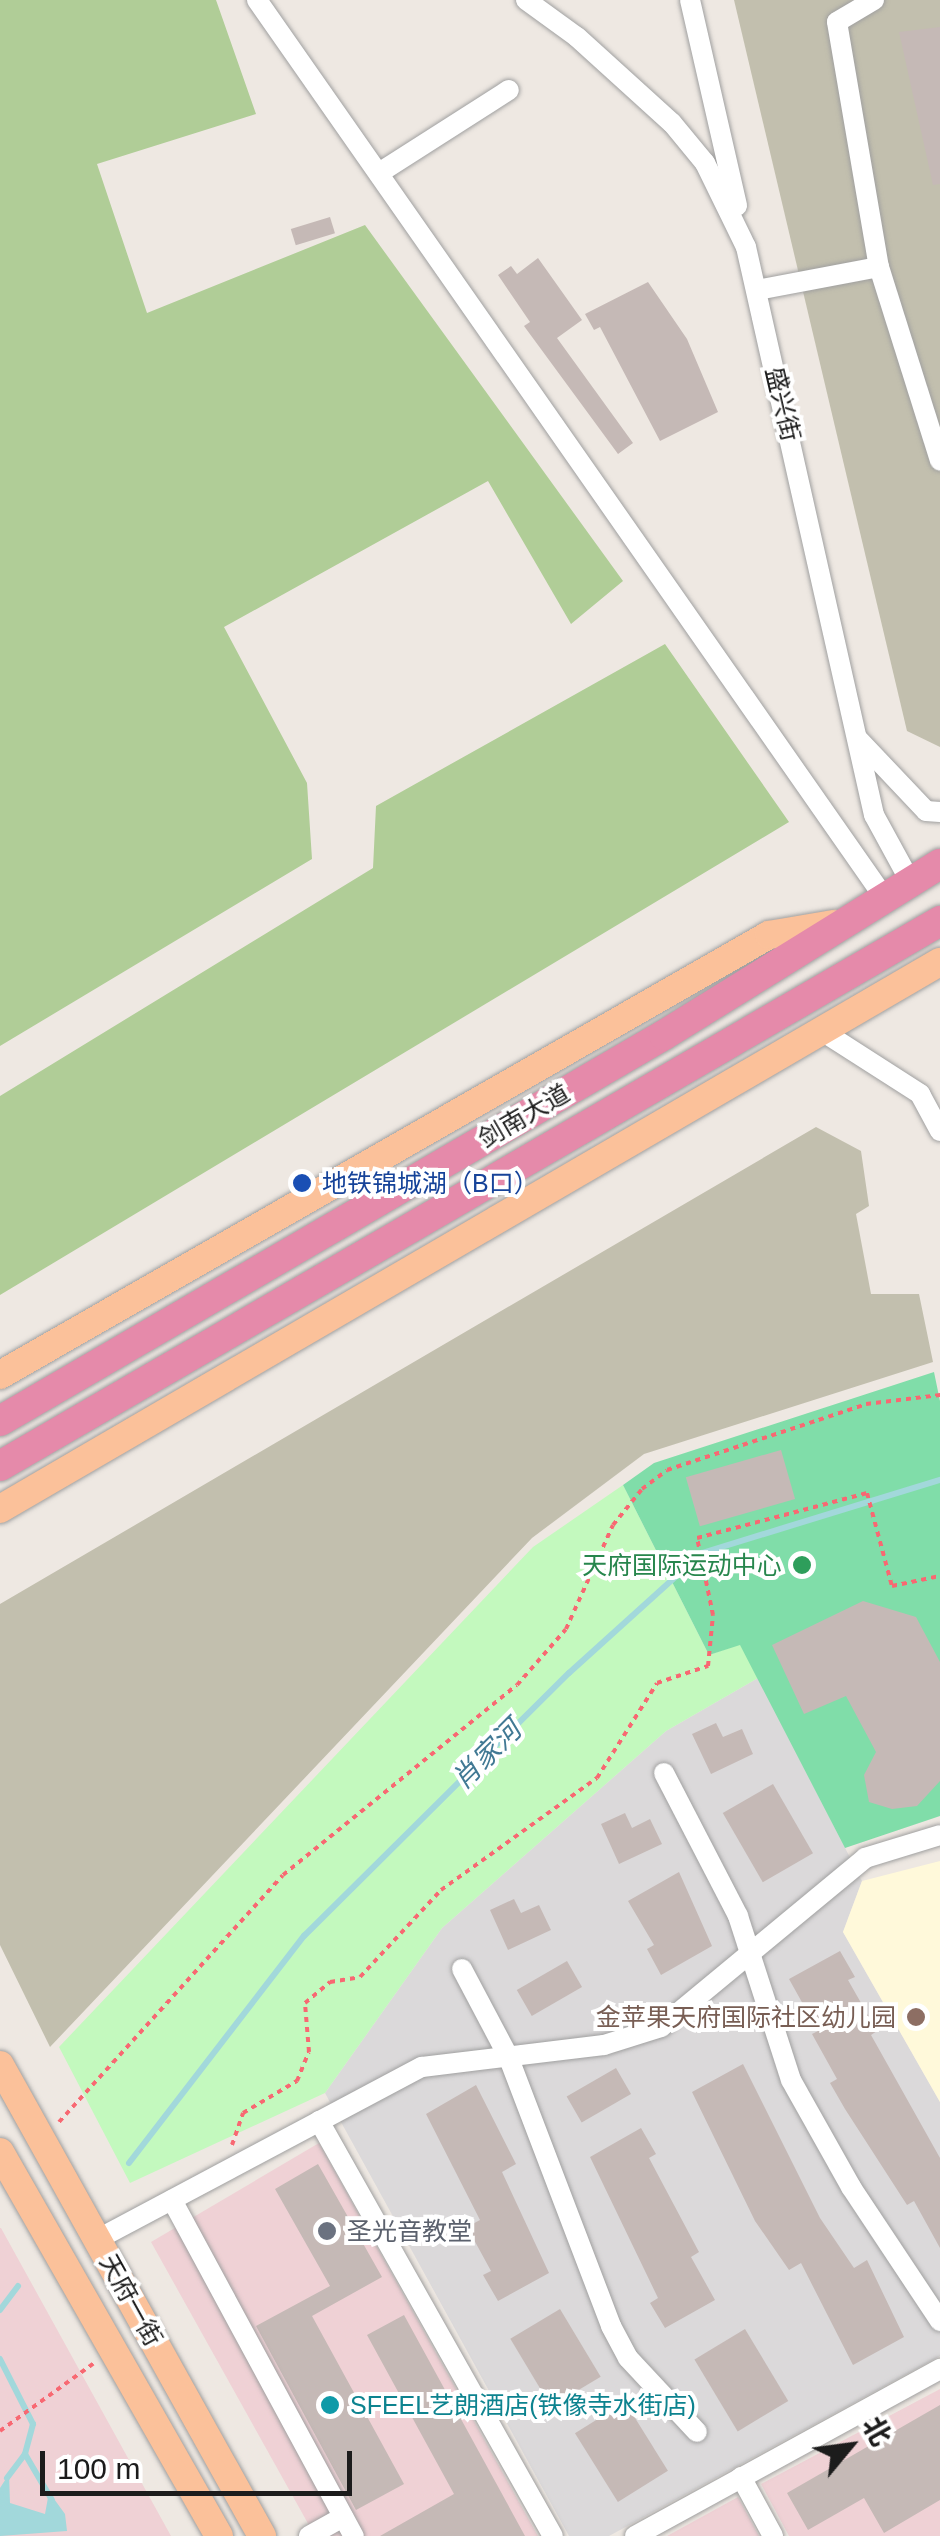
<!DOCTYPE html>
<html>
<head>
<meta charset="utf-8">
<style>
  body { margin:0 }
  #map { position:relative; width:940px; height:2536px; overflow:hidden; background:#eee8e2; font-family:Helvetica,"Noto Sans SC",sans-serif }
  div>[style] { position:absolute }
  [style*='--x'] { left:calc(var(--x)*1px); top:calc(var(--y)*1px); width:calc(var(--w)*1px); rotate:calc(var(--a)*1deg) }
  .residential>* { inset:0; background:#dbd9da }
  .commercial>* { inset:0; background:#efd1d5 }
  .education>* { inset:0; background:#fff9da }
  .construction>* { inset:0; background:#c2bfae }
  .forest>* { inset:0; background:#b0cd97 }
  .park>* { inset:0; background:#c3f9be }
  .pitch>* { inset:0; background:#80dda9 }
  .water>* { inset:0; background:#a2d8db }
  .stream>* { height:6px; margin:-3px; padding:0 3px; transform-origin:3px; border-radius:3px; background:#a2d8db }
  .building>* { inset:0; background:#c5b9b6; transform-origin:0 0 }
  .path>* { height:4px; margin-top:-2px; transform-origin:0; background:repeating-linear-gradient(90deg,#f86872 0 5px,transparent 0 10px) }
  .roads { filter:drop-shadow(0 0 2px #a0a0a0) drop-shadow(0 0 2px #a0a0a0) }
  .minor>* { height:20px; margin:-10px; padding:0 10px; transform-origin:10px; border-radius:10px; background:#fff }
  .major>* { height:28px; margin:-14px; padding:0 14px; transform-origin:14px; border-radius:14px; background:#fbc19a }
  .highway>* { height:30px; margin:-15px; padding:0 15px; transform-origin:15px; border-radius:15px; background:#e58aaa }
  .dots>* { width:28px; height:28px; translate:-50% -50%; box-sizing:border-box; border:5px solid #fff; border-radius:50% }
  span { translate:-50% -50%; white-space:nowrap; text-align:center; line-height:1.15; -webkit-text-stroke:8px #fff; paint-order:stroke }
  .street-label { font-size:25px; color:#1c1c1c }
  .transit-label { font-size:25px; color:#164399 }
  .left { translate:0 -50%; text-align:left }
  .leisure-label { font-size:25px; color:#27864d }
  .right { translate:-100% -50%; text-align:right }
  .education-label { font-size:25px; color:#785e54 }
  .worship-label { font-size:25px; color:#5b616d }
  .culture-label { font-size:25px; color:#0d838f }
  .water-label { font-size:28px; color:#417994; font-style:italic }
  .north { position:absolute; left:800px; top:2396px; width:100px; height:100px; -webkit-text-stroke:8px #fff; paint-order:stroke; rotate:61deg; font-size:28px; font-weight:700; line-height:40px; text-align:center; color:#1c1c1c }
  .north::after { content:''; display:block; margin:auto; width:35px; height:45px; background:#1c1c1c; clip-path:polygon(50% 0,100% 100%,50% 72%,0 100%) }
  .scale { position:absolute; left:40px; top:2451px; width:312px; height:45px; box-sizing:border-box; border:5px solid #1c1c1c; border-top:0; padding-left:12px; font-size:30px; line-height:35px; white-space:nowrap; color:#1c1c1c; -webkit-text-stroke:8px #fff; paint-order:stroke }
</style>
</head>
<body>
<div id="map">
  <div class="residential">
    <div style="clip-path:polygon(758px 1678px,862px 1881px,843px 1932px,940px 2102px,940px 2356px,609px 2536px,569px 2536px,325px 2093px,442px 1928px,666px 1731px)"></div>
  </div>
  <div class="commercial">
    <div style="clip-path:polygon(319px 2143px,538px 2536px,315px 2536px,151px 2242px)"></div>
    <div style="clip-path:polygon(0 2228px,1px 2228px,171px 2536px,0 2536px)"></div>
    <div style="clip-path:polygon(940px 2389px,940px 2536px,789px 2536px,761px 2484px)"></div>
    <div style="clip-path:polygon(738px 2497px,759px 2536px,667px 2536px)"></div>
  </div>
  <div class="education">
    <div style="clip-path:polygon(940px 1861px,940px 2102px,843px 1932px,862px 1881px)"></div>
  </div>
  <div class="construction">
    <div style="clip-path:polygon(734px 0,940px 0,940px 747px,907px 731px)"></div>
    <div style="clip-path:polygon(816px 1127px,861px 1151px,869px 1206px,856px 1214px,871px 1294px,919px 1294px,933px 1362px,644px 1454px,532px 1538px,50px 2047px,0 1945px,0 1604px)"></div>
  </div>
  <div class="forest">
    <div style="clip-path:polygon(0 0,216px 0,256px 114px,97px 164px,147px 313px,365px 225px,623px 581px,571px 624px,488px 481px,224px 627px,307px 783px,312px 859px,0 1046px)"></div>
    <div style="clip-path:polygon(665px 644px,789px 822px,0 1295px,0 1096px,373px 868px,376px 806px)"></div>
  </div>
  <div class="park">
    <div style="clip-path:polygon(623px 1485px,709px 1655px,740px 1644px,758px 1678px,666px 1731px,442px 1928px,325px 2093px,130px 2183px,59px 2047px,533px 1547px)"></div>
  </div>
  <div class="pitch">
    <div style="clip-path:polygon(934px 1372px,940px 1401px,940px 1816px,845px 1848px,740px 1645px,709px 1655px,623px 1485px,654px 1463px)"></div>
  </div>
  <div class="water">
    <div style="clip-path:polygon(9px 2474px,10px 2503px,45px 2514px,49px 2492px,65px 2514px,67px 2531px,0 2536px,0 2488px)"></div>
  </div>
  <div class="stream">
    <div style="--x:129;--y:2163;--w:287;--a:-52.4"></div>
    <div style="--x:304;--y:1936;--w:373;--a:-44.8"></div>
    <div style="--x:569;--y:1673;--w:179;--a:-42.1"></div>
    <div style="--x:702;--y:1553;--w:249;--a:-17.1"></div>
    <div style="--x:0;--y:2310;--w:30;--a:-53"></div>
    <div style="--x:0;--y:2359;--w:73;--a:63.1"></div>
    <div style="--x:33;--y:2424;--w:31;--a:105"></div>
    <div style="--x:25;--y:2454;--w:30;--a:127"></div>
    <div style="--x:25;--y:2454;--w:53;--a:59.6"></div>
  </div>
  <div class="building">
    <div style="clip-path:polygon(940px 27px,940px 184px,933px 185px,899px 32px)"></div>
    <div style="left:330px;top:217px;width:17px;height:41px;rotate:73deg"></div>
    <div style="clip-path:polygon(538px 258px,582px 320px,557px 338px,633px 443px,618px 454px,524px 326px,530px 322px,498px 275px,511px 266px,517px 274px)"></div>
    <div style="clip-path:polygon(648px 282px,687px 339px,718px 412px,660px 441px,600px 327px,594px 330px,585px 314px)"></div>
    <div style="left:781px;top:1450px;width:51px;height:99px;rotate:74deg"></div>
    <div style="clip-path:polygon(863px 1601px,916px 1617px,940px 1662px,940px 1781px,917px 1806px,892px 1809px,869px 1802px,864px 1775px,876px 1752px,846px 1696px,804px 1714px,772px 1645px)"></div>
    <div style="clip-path:polygon(716px 1723px,723px 1737px,742px 1729px,753px 1754px,711px 1774px,692px 1734px)"></div>
    <div style="left:773px;top:1784px;width:80px;height:58px;rotate:60deg"></div>
    <div style="clip-path:polygon(625px 1813px,632px 1828px,650px 1819px,662px 1844px,619px 1864px,601px 1824px)"></div>
    <div style="clip-path:polygon(679px 1872px,712px 1946px,661px 1975px,647px 1949px,654px 1945px,628px 1901px)"></div>
    <div style="clip-path:polygon(514px 1899px,521px 1913px,539px 1905px,551px 1930px,508px 1950px,490px 1910px)"></div>
    <div style="clip-path:polygon(840px 1951px,855px 1977px,848px 1980px,877px 2031px,871px 2035px,940px 2158px,940px 2248px,914px 2201px,907px 2205px,845px 2109px,830px 2083px,837px 2079px,812px 2034px,818px 2031px,789px 1979px)"></div>
    <div style="left:567px;top:1961px;width:30px;height:58px;rotate:60deg"></div>
    <div style="clip-path:polygon(743px 2064px,820px 2218px,854px 2268px,867px 2260px,904px 2337px,853px 2365px,801px 2263px,789px 2270px,755px 2221px,692px 2092px)"></div>
    <div style="left:616px;top:2068px;width:30px;height:57px;rotate:60deg"></div>
    <div style="clip-path:polygon(476px 2085px,516px 2164px,502px 2172px,549px 2273px,498px 2301px,483px 2275px,491px 2271px,467px 2227px,480px 2220px,426px 2114px)"></div>
    <div style="clip-path:polygon(641px 2128px,656px 2154px,649px 2158px,699px 2252px,691px 2257px,715px 2300px,665px 2328px,650px 2303px,658px 2298px,590px 2157px)"></div>
    <div style="clip-path:polygon(318px 2164px,382px 2277px,312px 2316px,404px 2484px,356px 2510px,256px 2326px,330px 2286px,275px 2189px)"></div>
    <div style="left:560px;top:2309px;width:79px;height:58px;rotate:59deg"></div>
    <div style="clip-path:polygon(404px 2315px,525px 2536px,380px 2536px,454px 2494px,367px 2335px)"></div>
    <div style="left:745px;top:2329px;width:84px;height:59px;rotate:59deg"></div>
    <div style="left:625px;top:2402px;width:81px;height:59px;rotate:58deg"></div>
    <div style="clip-path:polygon(940px 2405px,940px 2500px,884px 2533px,864px 2498px,808px 2530px,787px 2493px)"></div>
  </div>
  <div class="path">
    <div style="--x:59;--y:2122;--w:333;--a:-47.8"></div>
    <div style="--x:283;--y:1875;--w:301;--a:-39.1"></div>
    <div style="--x:517;--y:1685;--w:74;--a:-48.8"></div>
    <div style="--x:566;--y:1629;--w:114;--a:-65.7"></div>
    <div style="--x:613;--y:1525;--w:46;--a:-51.1"></div>
    <div style="--x:642;--y:1489;--w:31;--a:-37"></div>
    <div style="--x:667;--y:1470;--w:210;--a:-18.3"></div>
    <div style="--x:866;--y:1404;--w:75;--a:-6.9"></div>
    <div style="--x:232;--y:2145;--w:34;--a:-71"></div>
    <div style="--x:243;--y:2113;--w:63;--a:-30.7"></div>
    <div style="--x:297;--y:2081;--w:31;--a:-68"></div>
    <div style="--x:309;--y:2052;--w:49;--a:-94.7"></div>
    <div style="--x:305;--y:2003;--w:33;--a:-40"></div>
    <div style="--x:330;--y:1982;--w:30;--a:-9"></div>
    <div style="--x:360;--y:1977;--w:119;--a:-47"></div>
    <div style="--x:441;--y:1890;--w:192;--a:-35.7"></div>
    <div style="--x:597;--y:1778;--w:112;--a:-57.7"></div>
    <div style="--x:657;--y:1683;--w:54;--a:-18.4"></div>
    <div style="--x:708;--y:1666;--w:51;--a:-84.4"></div>
    <div style="--x:713;--y:1615;--w:79;--a:-101.7"></div>
    <div style="--x:697;--y:1538;--w:176;--a:-14.8"></div>
    <div style="--x:867;--y:1493;--w:96;--a:75"></div>
    <div style="--x:892;--y:1586;--w:49;--a:-11.8"></div>
    <div style="--x:0;--y:2431;--w:115;--a:-35.8"></div>
  </div>
  <div class="roads">
    <div class="minor">
      <div style="--x:257;--y:0;--w:1094;--a:55.05"></div>
      <div style="--x:526;--y:0;--w:63;--a:36"></div>
      <div style="--x:577;--y:37;--w:128;--a:42.2"></div>
      <div style="--x:672;--y:123;--w:52;--a:50.5"></div>
      <div style="--x:705;--y:163;--w:93;--a:64"></div>
      <div style="--x:746;--y:247;--w:582;--a:77.3"></div>
      <div style="--x:874;--y:815;--w:77;--a:61.4"></div>
      <div style="--x:690;--y:0;--w:211;--a:77.1"></div>
      <div style="--x:874;--y:0;--w:43;--a:149.3"></div>
      <div style="--x:837;--y:22;--w:249;--a:80.3"></div>
      <div style="--x:879;--y:267;--w:203;--a:72.5"></div>
      <div style="--x:379;--y:173;--w:154;--a:-32.6"></div>
      <div style="--x:757;--y:290;--w:124;--a:-10.7"></div>
      <div style="--x:858;--y:739;--w:99;--a:46.6"></div>
      <div style="--x:926;--y:811;--w:14;--a:4"></div>
      <div style="--x:822;--y:1031;--w:117;--a:32.7"></div>
      <div style="--x:920;--y:1094;--w:42;--a:61.6"></div>
      <div style="--x:664;--y:1773;--w:161;--a:62.6"></div>
      <div style="--x:738;--y:1916;--w:172;--a:72.1"></div>
      <div style="--x:791;--y:2080;--w:123;--a:60.7"></div>
      <div style="--x:851;--y:2187;--w:161;--a:56.4"></div>
      <div style="--x:462;--y:1969;--w:98;--a:62.1"></div>
      <div style="--x:508;--y:2056;--w:289;--a:69.1"></div>
      <div style="--x:611;--y:2326;--w:36;--a:62"></div>
      <div style="--x:628;--y:2358;--w:101;--a:47"></div>
      <div style="--x:319;--y:2121;--w:476;--a:60.6"></div>
      <div style="--x:172;--y:2200;--w:382;--a:61.6"></div>
      <div style="--x:98;--y:2239;--w:367;--a:-28"></div>
      <div style="--x:422;--y:2067;--w:183;--a:-6.9"></div>
      <div style="--x:604;--y:2045;--w:60;--a:-17.5"></div>
      <div style="--x:661;--y:2027;--w:265;--a:-39.6"></div>
      <div style="--x:865;--y:1858;--w:78;--a:-17"></div>
      <div style="--x:741;--y:2477;--w:67;--a:61.5"></div>
      <div style="--x:309;--y:2536;--w:39;--a:-29"></div>
      <div style="--x:635;--y:2536;--w:348;--a:-28.7"></div>
    </div>
    <div class="major">
      <div style="--x:0;--y:1375;--w:886;--a:-29.78"></div>
      <div style="--x:769;--y:935;--w:66;--a:-9.6"></div>
      <div style="--x:0;--y:1509;--w:1088;--a:-30.2"></div>
      <div style="--x:0;--y:2065;--w:539;--a:60.91"></div>
      <div style="--x:0;--y:2152;--w:442;--a:60.3"></div>
    </div>
    <div class="highway">
      <div style="--x:0;--y:1421;--w:768;--a:-30.17"></div>
      <div style="--x:664;--y:1035;--w:325;--a:-31.8"></div>
      <div style="--x:0;--y:1466;--w:1087;--a:-30.1"></div>
    </div>
  </div>
  <div class="dots">
    <div style="left:302px;top:1183px;background:#1a4fb4"></div>
    <div style="left:802px;top:1565px;background:#2e9e5b"></div>
    <div style="left:916px;top:2017px;background:#8d6e63"></div>
    <div style="left:327px;top:2231px;background:#6b7280"></div>
    <div style="left:330px;top:2405px;background:#0f9aa8"></div>
  </div>
  <div class="street-label">
    <span style="left:783px;top:404px;rotate:77deg">盛兴街</span>
    <span style="left:524px;top:1116px;rotate:-30deg">剑南大道</span>
    <span style="left:131px;top:2300px;rotate:61deg">天府一街</span>
  </div>
  <div class="transit-label">
    <span class="left" style="left:322px;top:1183px">地铁锦城湖（B口）</span>
  </div>
  <div class="leisure-label">
    <span class="right" style="left:782px;top:1565px">天府国际运动中心</span>
  </div>
  <div class="education-label">
    <span class="right" style="left:896px;top:2017px">金苹果天府国际社区幼儿园</span>
  </div>
  <div class="worship-label">
    <span class="left" style="left:347px;top:2231px">圣光音教堂</span>
  </div>
  <div class="culture-label">
    <span class="left" style="left:350px;top:2405px">SFEEL艺朗酒店(铁像寺水街店)</span>
  </div>
  <div class="water-label">
    <span style="left:487px;top:1755px;rotate:-45deg">肖家河</span>
  </div>
  <div class="north">北</div>
  <div class="scale">100 m</div>
</div>
</body>
</html>
